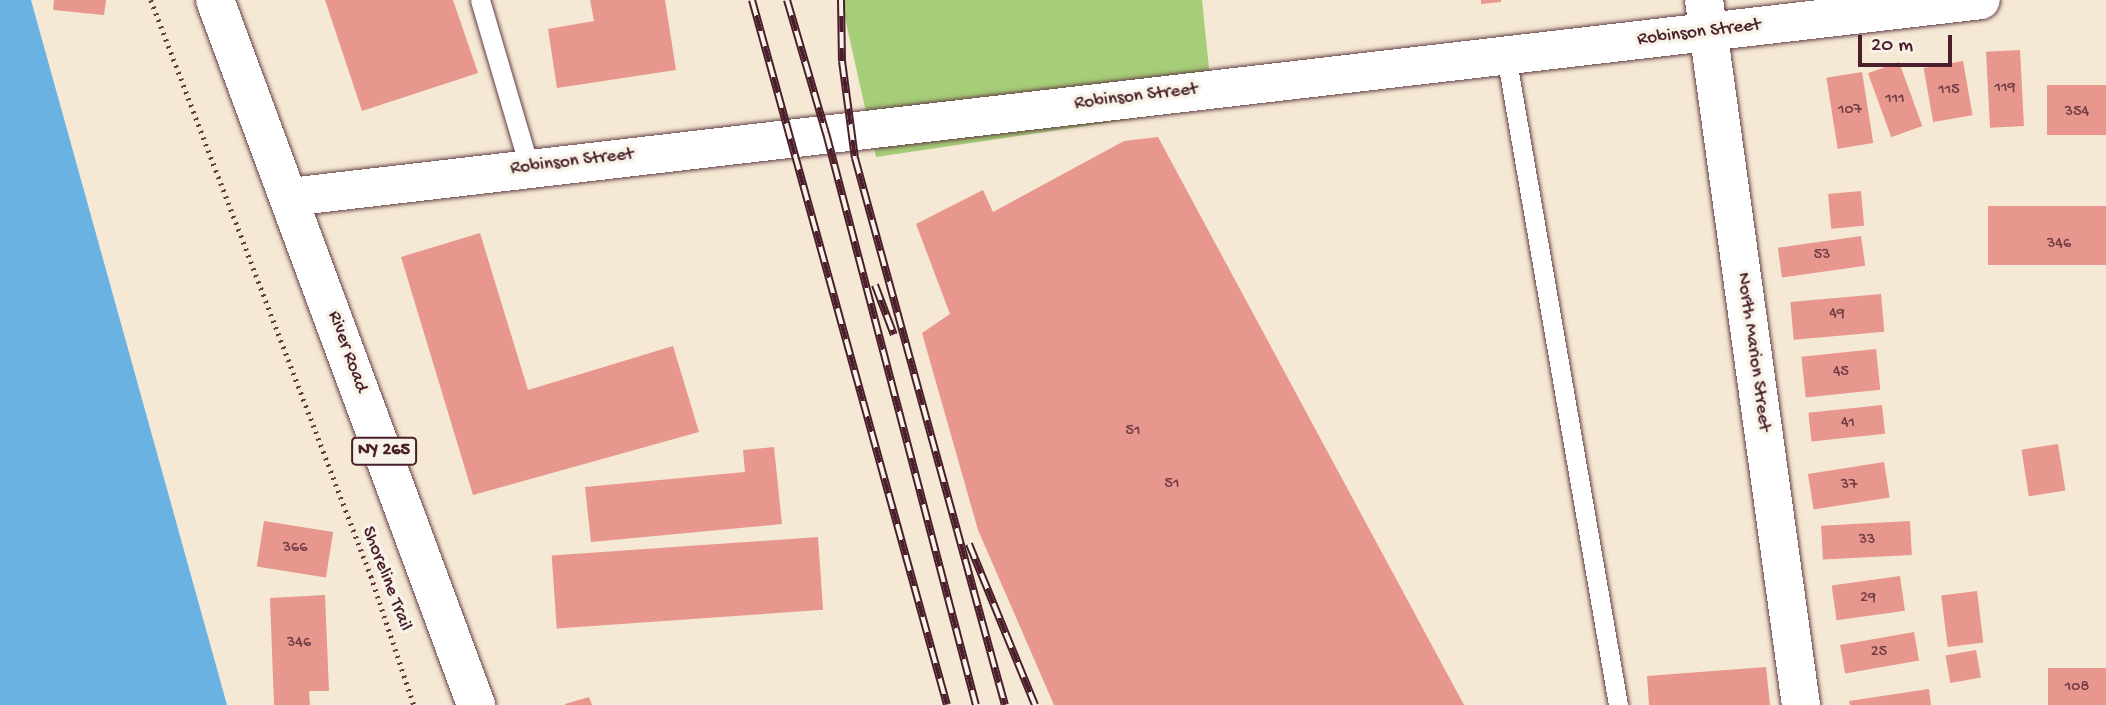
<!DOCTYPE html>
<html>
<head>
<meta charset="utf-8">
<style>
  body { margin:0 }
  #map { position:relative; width:2106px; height:705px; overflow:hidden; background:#f5e8d4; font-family:"Gochi Hand",sans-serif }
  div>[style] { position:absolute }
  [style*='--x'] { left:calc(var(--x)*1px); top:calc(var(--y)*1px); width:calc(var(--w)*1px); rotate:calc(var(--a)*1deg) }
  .green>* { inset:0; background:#a6cd78 }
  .water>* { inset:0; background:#6ab2e1 }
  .building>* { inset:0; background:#e7978e; transform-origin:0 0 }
  .path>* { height:4.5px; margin-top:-2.25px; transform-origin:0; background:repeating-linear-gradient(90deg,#643d44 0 2px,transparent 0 7px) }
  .roads { filter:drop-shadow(0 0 2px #643d44) drop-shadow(0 0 2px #643d44) }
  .service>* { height:19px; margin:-9.5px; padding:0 9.5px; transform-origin:9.5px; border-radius:9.5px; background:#fff }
  .minor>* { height:38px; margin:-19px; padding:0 19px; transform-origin:19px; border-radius:19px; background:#fff }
  .tertiary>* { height:38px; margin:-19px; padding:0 19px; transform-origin:19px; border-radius:19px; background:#fff }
  .primary>* { height:38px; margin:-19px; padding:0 19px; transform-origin:19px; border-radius:19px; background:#fff }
  .rail>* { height:8px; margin-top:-4px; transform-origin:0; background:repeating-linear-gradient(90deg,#f7f3e8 0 16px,#4a1f2b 0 32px); box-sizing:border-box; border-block:2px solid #4a1f2b }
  span { translate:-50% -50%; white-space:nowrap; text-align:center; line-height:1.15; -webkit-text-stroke:7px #f7f3e8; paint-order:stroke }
  .number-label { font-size:16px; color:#713d44 }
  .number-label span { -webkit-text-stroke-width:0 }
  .shield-label span { padding:2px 5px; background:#f7f3e8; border:2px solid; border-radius:5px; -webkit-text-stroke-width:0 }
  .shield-label { font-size:18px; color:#4a1f2b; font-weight:700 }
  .street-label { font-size:19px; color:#4a1f2b }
  .scale { position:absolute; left:1858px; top:35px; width:94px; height:32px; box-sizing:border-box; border:4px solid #4a1f2b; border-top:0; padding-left:9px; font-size:21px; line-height:24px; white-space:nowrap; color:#4a1f2b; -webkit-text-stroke:5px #f7f3e8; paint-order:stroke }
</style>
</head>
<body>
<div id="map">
  <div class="green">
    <div style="clip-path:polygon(841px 0,1202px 0,1213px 107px,876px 157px)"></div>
  </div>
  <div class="water">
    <div style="clip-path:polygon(0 0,31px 0,227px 705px,0 705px)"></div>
  </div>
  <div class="building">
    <div style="clip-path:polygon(54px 0,106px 0,104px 15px,53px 10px)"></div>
    <div style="clip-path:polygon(325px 0,453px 0,478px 73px,362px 111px)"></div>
    <div style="clip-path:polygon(590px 0,665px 0,676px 70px,557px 88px,548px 29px,594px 21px)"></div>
    <div style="clip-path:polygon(1481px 0,1501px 0,1501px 2px,1481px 4px)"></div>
    <div style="left:2020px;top:50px;width:76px;height:34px;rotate:87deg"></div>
    <div style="left:1963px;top:61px;width:55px;height:40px;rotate:80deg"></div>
    <div style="left:1899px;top:62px;width:68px;height:33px;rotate:70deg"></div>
    <div style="left:1862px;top:72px;width:72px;height:36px;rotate:81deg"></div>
    <div style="left:2106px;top:85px;width:50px;height:59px;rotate:90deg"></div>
    <div style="clip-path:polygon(1158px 137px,1464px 705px,1054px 705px,978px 530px,922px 333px,950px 314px,916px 224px,983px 190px,993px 212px,1124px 141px)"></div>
    <div style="left:1861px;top:191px;width:35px;height:33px;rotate:85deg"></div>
    <div style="left:2106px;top:206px;width:59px;height:118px;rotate:90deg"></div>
    <div style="clip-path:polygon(480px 233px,528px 390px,673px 346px,699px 432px,473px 495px,401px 257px)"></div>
    <div style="left:1861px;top:236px;width:30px;height:84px;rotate:82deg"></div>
    <div style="left:1881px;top:294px;width:38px;height:91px;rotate:85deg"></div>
    <div style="left:1876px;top:349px;width:41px;height:75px;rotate:84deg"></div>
    <div style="left:1882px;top:405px;width:29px;height:74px;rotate:84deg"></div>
    <div style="left:2058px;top:444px;width:47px;height:37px;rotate:81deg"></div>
    <div style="clip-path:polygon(774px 447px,782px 524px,591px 542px,585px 487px,745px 472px,743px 450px)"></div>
    <div style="left:1884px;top:462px;width:36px;height:77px;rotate:81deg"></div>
    <div style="left:264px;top:521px;width:70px;height:46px;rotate:9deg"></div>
    <div style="left:1910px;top:521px;width:34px;height:89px;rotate:87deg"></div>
    <div style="left:818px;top:537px;width:73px;height:267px;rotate:86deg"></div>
    <div style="left:1900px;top:576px;width:35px;height:69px;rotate:82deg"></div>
    <div style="left:1977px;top:591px;width:52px;height:36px;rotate:83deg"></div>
    <div style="clip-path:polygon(325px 595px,329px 691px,309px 691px,310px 705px,274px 705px,270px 598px)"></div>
    <div style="left:1914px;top:632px;width:29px;height:75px;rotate:80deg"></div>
    <div style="left:1976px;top:650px;width:28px;height:31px;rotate:80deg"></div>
    <div style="clip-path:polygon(1766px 667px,1770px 705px,1649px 705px,1647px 676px)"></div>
    <div style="left:2106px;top:668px;width:37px;height:58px;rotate:90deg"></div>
    <div style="clip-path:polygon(1929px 689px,1931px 705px,1850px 705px,1849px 701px)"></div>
    <div style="clip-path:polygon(589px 697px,592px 705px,565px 705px,565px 704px)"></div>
  </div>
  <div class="path">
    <div style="--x:151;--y:0;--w:617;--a:69.1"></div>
    <div style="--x:371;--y:576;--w:136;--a:71.6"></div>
  </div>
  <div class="roads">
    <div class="service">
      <div style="--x:480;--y:0;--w:174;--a:73.6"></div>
      <div style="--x:1506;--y:55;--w:660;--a:80.22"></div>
    </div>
    <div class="minor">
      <div style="--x:1704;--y:0;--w:712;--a:82.17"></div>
    </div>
    <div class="tertiary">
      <div style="--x:290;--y:197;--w:1702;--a:-6.64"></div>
    </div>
    <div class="primary">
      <div style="--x:215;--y:0;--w:752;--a:69.68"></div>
    </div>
  </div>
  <div class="rail">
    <div style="--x:752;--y:0;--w:731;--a:74.54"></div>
    <div style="--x:787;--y:0;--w:139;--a:73.7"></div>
    <div style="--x:826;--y:133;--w:591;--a:75.31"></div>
    <div style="--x:841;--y:0;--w:61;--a:89.1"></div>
    <div style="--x:842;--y:61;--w:98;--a:82.4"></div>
    <div style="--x:855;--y:158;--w:567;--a:74.67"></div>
    <div style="--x:875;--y:285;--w:53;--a:69.2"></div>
    <div style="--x:969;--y:544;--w:174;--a:67.7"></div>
  </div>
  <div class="number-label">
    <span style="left:2005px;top:89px">119</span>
    <span style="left:1949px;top:91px">115</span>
    <span style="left:1895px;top:100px">111</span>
    <span style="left:1850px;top:111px">107</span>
    <span style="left:2077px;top:113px">354</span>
    <span style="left:2059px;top:245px">346</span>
    <span style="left:1822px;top:256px">53</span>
    <span style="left:1837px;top:315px">49</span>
    <span style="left:1841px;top:373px">45</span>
    <span style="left:1848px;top:424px">41</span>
    <span style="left:1133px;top:432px">51</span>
    <span style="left:1172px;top:485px">51</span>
    <span style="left:1849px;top:486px">37</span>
    <span style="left:1867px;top:541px">33</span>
    <span style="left:295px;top:549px">366</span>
    <span style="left:1868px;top:599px">29</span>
    <span style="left:299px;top:644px">346</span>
    <span style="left:1879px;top:653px">25</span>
    <span style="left:2077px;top:688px">108</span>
  </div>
  <div class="shield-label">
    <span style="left:384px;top:451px">NY 265</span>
  </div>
  <div class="street-label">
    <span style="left:1699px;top:33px;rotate:-7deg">Robinson Street</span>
    <span style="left:1136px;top:97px;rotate:-7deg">Robinson Street</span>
    <span style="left:572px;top:162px;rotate:-7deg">Robinson Street</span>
    <span style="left:347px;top:352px;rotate:70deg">River Road</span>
    <span style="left:1753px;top:352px;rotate:82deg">North Marion Street</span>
    <span style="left:386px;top:579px;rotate:69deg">Shoreline Trail</span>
  </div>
  <div class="scale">20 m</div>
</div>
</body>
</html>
